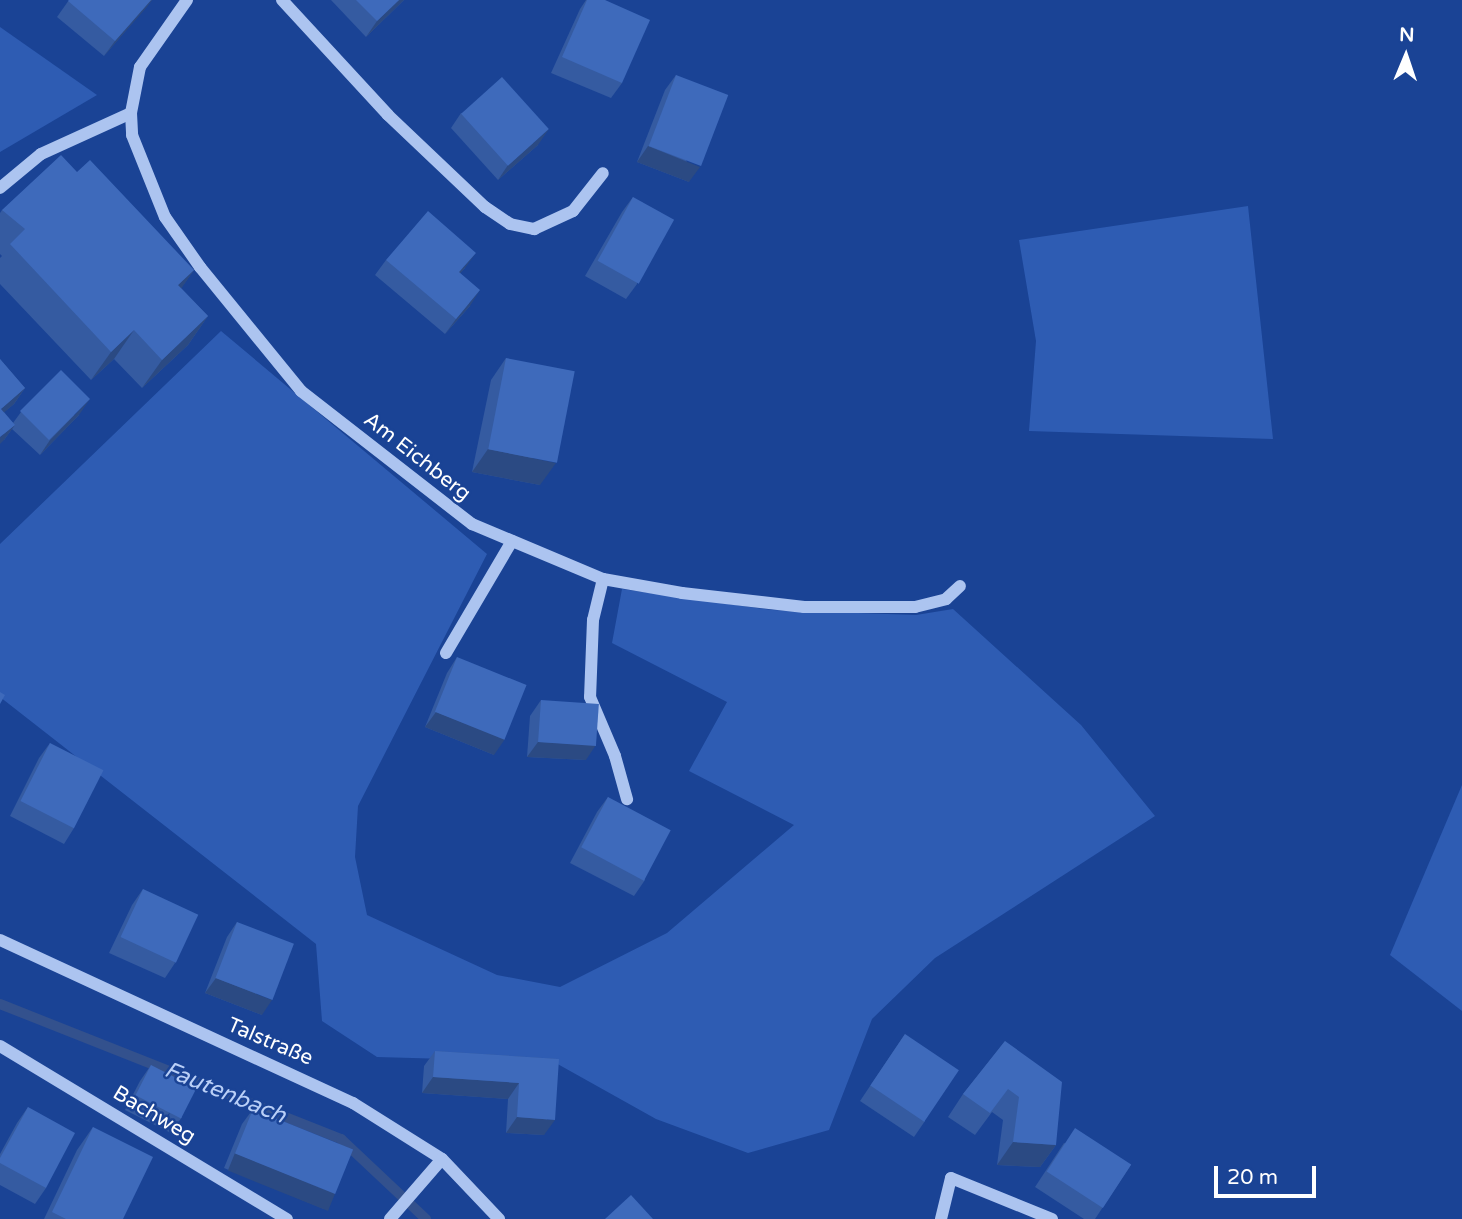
<!DOCTYPE html>
<html>
<head>
<meta charset="utf-8">
<style>
  body { margin:0 }
  #map { position:relative; width:1462px; height:1219px; overflow:hidden; background:#1a4395; font-family:"Varela Round",sans-serif }
  div>[style] { position:absolute }
  [style*='--x'] { left:calc(var(--x)*1px); top:calc(var(--y)*1px); width:calc(var(--w)*1px); rotate:calc(var(--a)*1deg) }
  .green>* { inset:0; background:#2e5cb3 }
  .stream>* { height:10px; margin:-5px; padding:0 5px; transform-origin:5px; border-radius:5px; background:#33518d }
  .minor>* { height:12px; margin:-6px; padding:0 6px; transform-origin:6px; border-radius:6px; background:#acc4f0 }
  .wall>* { inset:0; background:#355ba1 }
  .shaded-wall>* { inset:0; background:#2b4a83; transform-origin:0 0 }
  .building>* { inset:0; background:#3e6abb; transform-origin:0 0 }
  span { translate:-50% -50%; white-space:nowrap; text-align:center; line-height:1.15; -webkit-text-stroke:5px #1a4395; paint-order:stroke }
  .street-label { font-size:21px; color:#fff }
  .water-label { font-size:23px; color:#b9cff7; font-style:italic }
  .north { position:absolute; left:1371px; top:21px; width:70px; height:70px; -webkit-text-stroke:5px #1a4395; paint-order:stroke; rotate:2deg; font-size:19px; font-weight:700; line-height:28px; text-align:center; color:#fff }
  .north::after { content:''; display:block; margin:auto; width:24px; height:32px; background:#fff; clip-path:polygon(50% 0,100% 100%,50% 72%,0 100%) }
  .scale { position:absolute; left:1214px; top:1166px; width:102px; height:32px; box-sizing:border-box; border:4px solid #fff; border-top:0; padding-left:9px; font-size:21px; line-height:24px; white-space:nowrap; color:#fff; -webkit-text-stroke:5px #1a4395; paint-order:stroke }
</style>
</head>
<body>
<div id="map">
  <div class="green">
    <div style="clip-path:polygon(0 27px,97px 95px,0 152px)"></div>
    <div style="clip-path:polygon(1248px 206px,1273px 439px,1029px 431px,1036px 341px,1019px 240px)"></div>
    <div style="clip-path:polygon(221px 331px,487px 554px,358px 806px,355px 857px,367px 915px,497px 975px,560px 987px,667px 933px,794px 825px,689px 771px,727px 702px,612px 643px,622px 589px,772px 610px,916px 615px,953px 609px,1081px 725px,1155px 816px,935px 958px,872px 1019px,829px 1130px,748px 1153px,656px 1119px,554px 1062px,377px 1057px,322px 1021px,316px 944px,0 697px,0 544px)"></div>
    <div style="clip-path:polygon(1462px 785px,1462px 1011px,1390px 955px)"></div>
  </div>
  <div class="stream">
    <div style="--x:0;--y:1004;--w:367;--a:21.6"></div>
    <div style="--x:341;--y:1139;--w:117;--a:43.3"></div>
  </div>
  <div class="minor">
    <div style="--x:187;--y:0;--w:82;--a:125"></div>
    <div style="--x:140;--y:67;--w:47;--a:101.1"></div>
    <div style="--x:131;--y:113;--w:22;--a:87"></div>
    <div style="--x:132;--y:135;--w:88;--a:68.1"></div>
    <div style="--x:165;--y:217;--w:61;--a:55"></div>
    <div style="--x:200;--y:267;--w:160;--a:50.8"></div>
    <div style="--x:301;--y:391;--w:217;--a:37.9"></div>
    <div style="--x:472;--y:524;--w:142;--a:22.8"></div>
    <div style="--x:603;--y:579;--w:80;--a:10"></div>
    <div style="--x:682;--y:593;--w:123;--a:6.5"></div>
    <div style="--x:804;--y:607;--w:111;--a:0"></div>
    <div style="--x:915;--y:607;--w:32;--a:-14"></div>
    <div style="--x:946;--y:599;--w:19;--a:-43"></div>
    <div style="--x:282;--y:0;--w:156;--a:47.3"></div>
    <div style="--x:388;--y:115;--w:134;--a:43.5"></div>
    <div style="--x:485;--y:207;--w:30;--a:34"></div>
    <div style="--x:510;--y:224;--w:25;--a:12"></div>
    <div style="--x:534;--y:229;--w:43;--a:-24.8"></div>
    <div style="--x:573;--y:211;--w:48;--a:-51.7"></div>
    <div style="--x:0;--y:188;--w:53;--a:-39.7"></div>
    <div style="--x:41;--y:154;--w:99;--a:-24.5"></div>
    <div style="--x:603;--y:579;--w:42;--a:103.7"></div>
    <div style="--x:593;--y:620;--w:77;--a:92.2"></div>
    <div style="--x:590;--y:697;--w:64;--a:67"></div>
    <div style="--x:615;--y:756;--w:45;--a:74.4"></div>
    <div style="--x:446;--y:653;--w:130;--a:-59.5"></div>
    <div style="--x:0;--y:940;--w:389;--a:24.8"></div>
    <div style="--x:353;--y:1103;--w:105;--a:32.2"></div>
    <div style="--x:442;--y:1159;--w:83;--a:46.5"></div>
    <div style="--x:0;--y:1046;--w:335;--a:31.1"></div>
    <div style="--x:390;--y:1219;--w:79;--a:-49.1"></div>
    <div style="--x:941;--y:1219;--w:42;--a:-76.3"></div>
    <div style="--x:951;--y:1178;--w:109;--a:22.1"></div>
  </div>
  <div class="wall">
    <div style="clip-path:polygon(69px 0,152px 0,104px 56px,57px 17px)"></div>
    <div style="clip-path:polygon(331px 0,404px 0,366px 37px)"></div>
    <div style="clip-path:polygon(586px 0,605px 0,622px 83px,611px 98px,551px 73px,580px 9px)"></div>
    <div style="clip-path:polygon(676px 75px,689px 182px,637px 162px,665px 90px)"></div>
    <div style="clip-path:polygon(461px 113px,538px 145px,498px 180px,451px 128px)"></div>
    <div style="clip-path:polygon(77px 172px,194px 270px,181px 288px,208px 316px,188px 345px,142px 388px,114px 359px,91px 380px,0 284px,0 258px,2px 256px,0 254px,0 213px,2px 210px)"></div>
    <div style="clip-path:polygon(633px 197px,637px 284px,626px 299px,585px 276px,622px 212px)"></div>
    <div style="clip-path:polygon(386px 260px,465px 268px,460px 273px,470px 306px,445px 334px,375px 275px)"></div>
    <div style="clip-path:polygon(506px 358px,540px 485px,472px 472px,491px 380px)"></div>
    <div style="clip-path:polygon(0 359px,25px 388px,14px 404px,4px 412px,13px 423px,21px 412px,79px 415px,40px 455px,12px 429px,4px 440px)"></div>
    <div style="clip-path:polygon(457px 657px,494px 755px,425px 727px,447px 673px)"></div>
    <div style="clip-path:polygon(541px 700px,586px 760px,527px 757px,530px 716px)"></div>
    <div style="clip-path:polygon(50px 743px,74px 828px,64px 844px,10px 816px,39px 758px)"></div>
    <div style="clip-path:polygon(608px 797px,645px 880px,634px 896px,570px 863px,597px 812px)"></div>
    <div style="clip-path:polygon(143px 889px,175px 963px,165px 978px,109px 953px,132px 905px)"></div>
    <div style="clip-path:polygon(237px 922px,262px 1015px,205px 993px,227px 937px)"></div>
    <div style="clip-path:polygon(905px 1034px,925px 1121px,914px 1137px,860px 1101px)"></div>
    <div style="clip-path:polygon(1005px 1041px,1056px 1145px,1040px 1167px,997px 1165px,1003px 1120px,992px 1112px,975px 1135px,948px 1117px,963px 1094px)"></div>
    <div style="clip-path:polygon(435px 1051px,559px 1059px,544px 1135px,506px 1133px,508px 1099px,422px 1093px,424px 1066px)"></div>
    <div style="clip-path:polygon(151px 1065px,182px 1117px,171px 1133px,125px 1110px,140px 1081px)"></div>
    <div style="clip-path:polygon(28px 1107px,46px 1188px,35px 1204px,0 1185px,0 1154px,17px 1123px)"></div>
    <div style="clip-path:polygon(253px 1109px,324px 1209px,224px 1168px,242px 1124px)"></div>
    <div style="clip-path:polygon(93px 1127px,123px 1219px,44px 1219px,77px 1150px)"></div>
    <div style="clip-path:polygon(1064px 1143px,1131px 1165px,1095px 1219px,1084px 1219px,1035px 1187px)"></div>
  </div>
  <div class="shaded-wall">
    <div style="clip-path:polygon(151px 0,152px 0,147px 7px,104px 56px,115px 41px)"></div>
    <div style="clip-path:polygon(399px 0,404px 0,366px 37px,377px 21px)"></div>
    <div style="clip-path:polygon(549px 129px,538px 145px,498px 180px,508px 165px)"></div>
    <div style="clip-path:polygon(648px 146px,700px 167px,689px 182px,637px 162px)"></div>
    <div style="clip-path:polygon(476px 253px,465px 268px,448px 287px,459px 272px)"></div>
    <div style="clip-path:polygon(194px 270px,174px 299px,178px 285px)"></div>
    <div style="clip-path:polygon(480px 290px,470px 306px,445px 334px,456px 319px)"></div>
    <div style="clip-path:polygon(208px 316px,188px 345px,142px 388px,162px 360px)"></div>
    <div style="clip-path:polygon(134px 330px,114px 359px,91px 380px,111px 352px)"></div>
    <div style="clip-path:polygon(25px 388px,14px 404px,0 416px,1px 409px)"></div>
    <div style="clip-path:polygon(90px 399px,79px 415px,40px 455px,50px 440px)"></div>
    <div style="clip-path:polygon(15px 425px,4px 440px,0 444px,0 437px)"></div>
    <div style="clip-path:polygon(488px 449px,556px 463px,540px 485px,472px 472px)"></div>
    <div style="clip-path:polygon(436px 712px,505px 739px,494px 755px,425px 727px)"></div>
    <div style="clip-path:polygon(538px 742px,596px 745px,586px 760px,527px 757px)"></div>
    <div style="clip-path:polygon(216px 978px,272px 1000px,262px 1015px,205px 993px)"></div>
    <div style="clip-path:polygon(433px 1077px,519px 1083px,508px 1099px,422px 1093px)"></div>
    <div style="clip-path:polygon(517px 1117px,555px 1120px,544px 1135px,506px 1133px)"></div>
    <div style="clip-path:polygon(1013px 1142px,1056px 1145px,1040px 1167px,997px 1165px)"></div>
    <div style="left:235px;top:1153px;width:108px;height:19px;rotate:22deg"></div>
  </div>
  <div class="building">
    <div style="clip-path:polygon(69px 0,151px 0,115px 41px,68px 1px)"></div>
    <div style="clip-path:polygon(356px 0,399px 0,377px 21px)"></div>
    <div style="clip-path:polygon(587px 0,605px 0,650px 20px,622px 83px,562px 57px)"></div>
    <div style="left:676px;top:75px;width:56px;height:76px;rotate:21deg"></div>
    <div style="left:502px;top:77px;width:70px;height:55px;rotate:48deg"></div>
    <div style="clip-path:polygon(61px 155px,77px 172px,90px 160px,194px 270px,178px 285px,208px 316px,162px 360px,134px 330px,111px 352px,10px 244px,25px 229px,2px 210px)"></div>
    <div style="left:633px;top:197px;width:47px;height:73px;rotate:29deg"></div>
    <div style="clip-path:polygon(428px 211px,476px 253px,459px 272px,480px 290px,456px 319px,386px 260px)"></div>
    <div style="left:506px;top:358px;width:70px;height:93px;rotate:11deg"></div>
    <div style="clip-path:polygon(0 359px,25px 388px,1px 409px,15px 425px,0 437px)"></div>
    <div style="left:61px;top:370px;width:41px;height:58px;rotate:45deg"></div>
    <div style="left:457px;top:657px;width:75px;height:59px;rotate:22deg"></div>
    <div style="clip-path:polygon(0 692px,5px 695px,0 704px)"></div>
    <div style="left:541px;top:700px;width:58px;height:42px;rotate:4deg"></div>
    <div style="left:50px;top:743px;width:60px;height:65px;rotate:27deg"></div>
    <div style="left:608px;top:797px;width:71px;height:57px;rotate:28deg"></div>
    <div style="left:143px;top:889px;width:61px;height:53px;rotate:25deg"></div>
    <div style="left:237px;top:922px;width:61px;height:60px;rotate:21deg"></div>
    <div style="left:905px;top:1034px;width:65px;height:62px;rotate:34deg"></div>
    <div style="clip-path:polygon(1005px 1041px,1062px 1082px,1056px 1145px,1013px 1142px,1019px 1097px,1008px 1089px,990px 1113px,963px 1094px)"></div>
    <div style="clip-path:polygon(435px 1051px,559px 1059px,555px 1120px,517px 1117px,519px 1083px,433px 1077px)"></div>
    <div style="left:151px;top:1065px;width:51px;height:34px;rotate:27deg"></div>
    <div style="clip-path:polygon(28px 1107px,75px 1133px,46px 1188px,0 1163px,0 1158px)"></div>
    <div style="left:253px;top:1109px;width:108px;height:48px;rotate:22deg"></div>
    <div style="clip-path:polygon(93px 1127px,153px 1157px,123px 1219px,66px 1219px,52px 1212px)"></div>
    <div style="left:1075px;top:1128px;width:67px;height:52px;rotate:33deg"></div>
    <div style="clip-path:polygon(631px 1195px,653px 1219px,605px 1219px)"></div>
  </div>
  <div class="street-label">
    <span style="left:417px;top:457px;rotate:38deg">Am Eichberg</span>
    <span style="left:270px;top:1042px;rotate:23deg">Talstraße</span>
    <span style="left:154px;top:1115px;rotate:31deg">Bachweg</span>
  </div>
  <div class="water-label">
    <span style="left:225px;top:1093px;rotate:22deg">Fautenbach</span>
  </div>
  <div class="north">N</div>
  <div class="scale">20 m</div>
</div>
</body>
</html>
